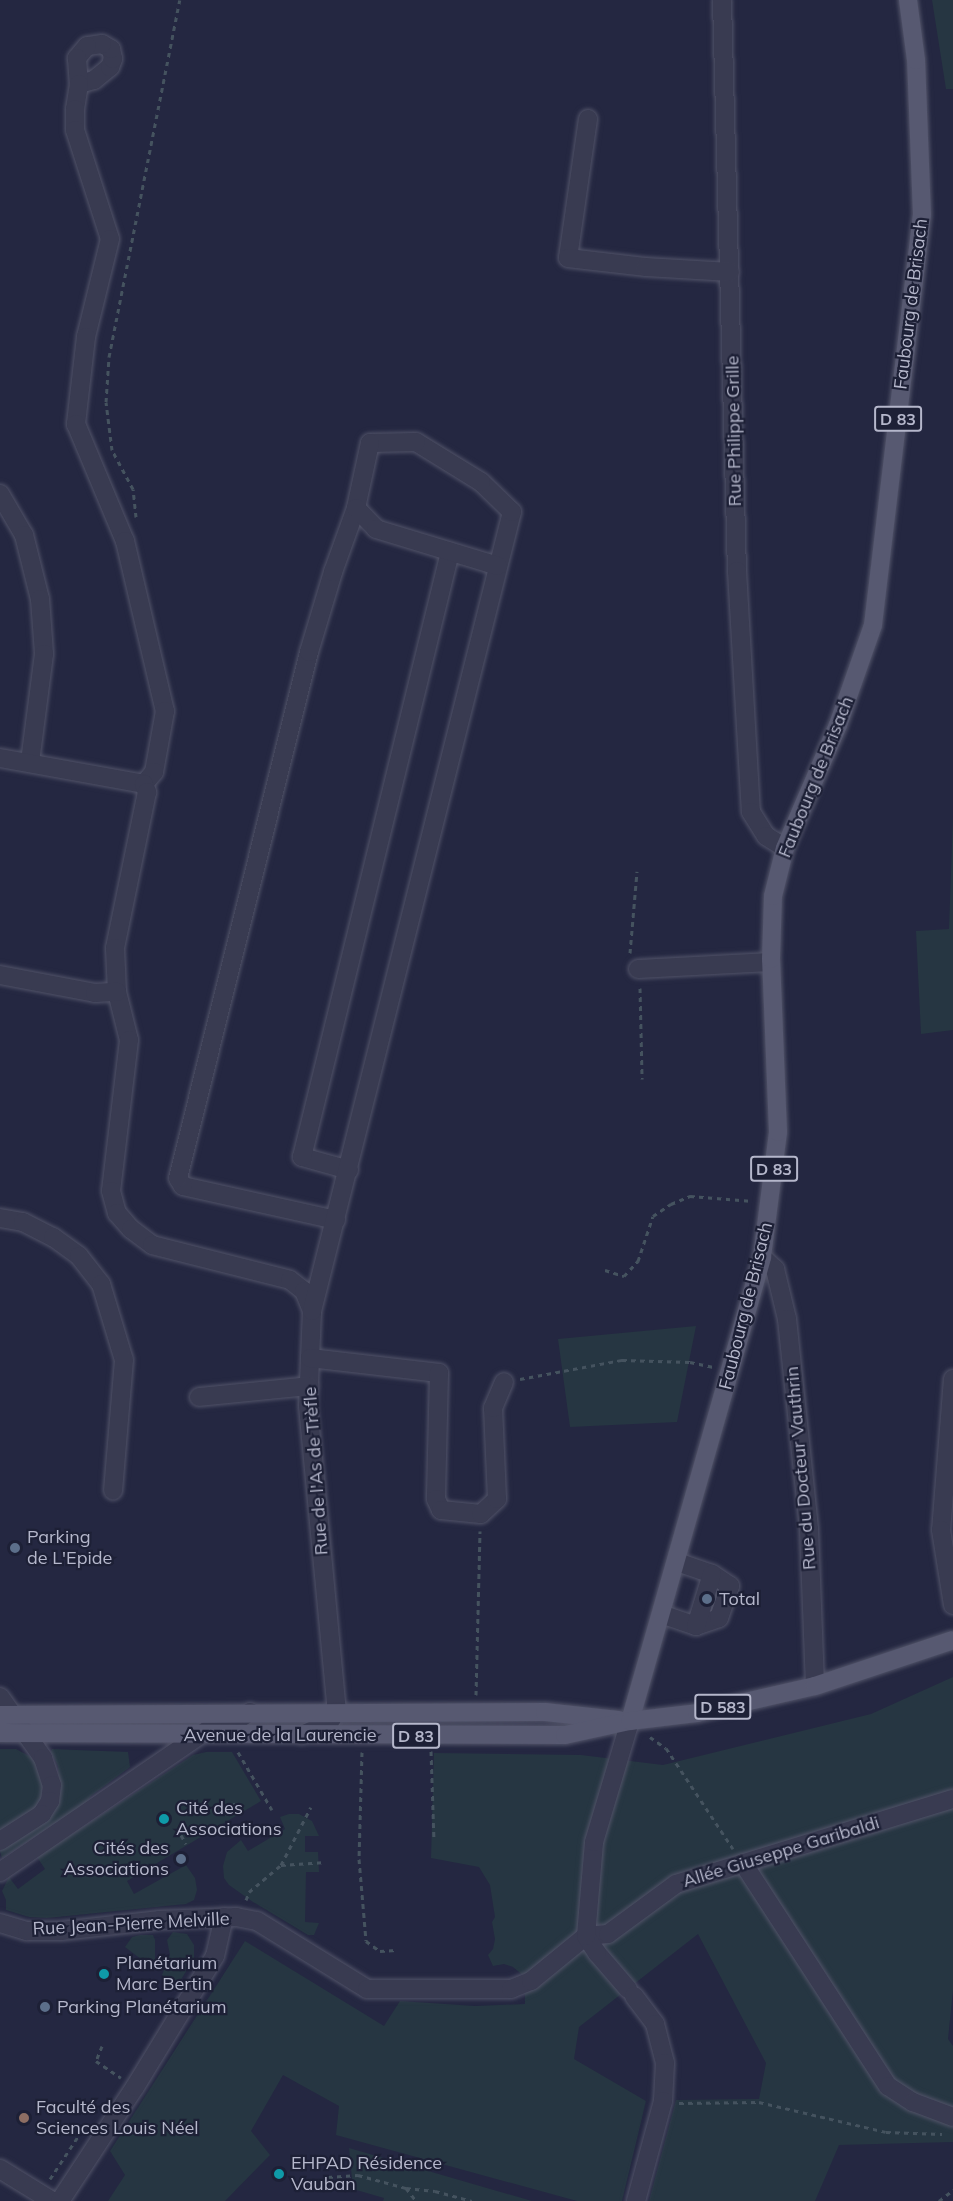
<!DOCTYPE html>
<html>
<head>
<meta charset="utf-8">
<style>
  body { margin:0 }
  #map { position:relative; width:953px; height:2201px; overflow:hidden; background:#242741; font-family:Mulish,sans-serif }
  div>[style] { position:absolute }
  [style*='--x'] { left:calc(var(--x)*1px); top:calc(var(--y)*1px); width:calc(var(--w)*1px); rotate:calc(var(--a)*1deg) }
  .green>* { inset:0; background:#263642 }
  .path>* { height:3px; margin-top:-1.5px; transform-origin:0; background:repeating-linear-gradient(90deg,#45535f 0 4.5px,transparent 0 9px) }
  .roads { filter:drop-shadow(0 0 2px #515368) drop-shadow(0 0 2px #515368) }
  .minor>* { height:18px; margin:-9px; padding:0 9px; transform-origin:9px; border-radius:9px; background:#393b51 }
  .major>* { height:18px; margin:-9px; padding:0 9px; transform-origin:9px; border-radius:9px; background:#575971 }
  .dots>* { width:16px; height:16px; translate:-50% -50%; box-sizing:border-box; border:3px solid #1d2036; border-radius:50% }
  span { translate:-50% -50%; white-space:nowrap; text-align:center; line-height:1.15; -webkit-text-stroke:4.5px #1d2036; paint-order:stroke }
  .shield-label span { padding:2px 4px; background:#1d2036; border:2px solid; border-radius:4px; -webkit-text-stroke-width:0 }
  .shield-label { font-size:16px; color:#b5b7cb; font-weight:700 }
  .street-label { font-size:18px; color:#b5b7cb }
  .poi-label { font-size:18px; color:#b5b7cb }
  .left { translate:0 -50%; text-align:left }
  .right { translate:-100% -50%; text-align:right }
</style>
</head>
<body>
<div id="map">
  <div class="green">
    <div style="clip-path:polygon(932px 0,953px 0,953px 89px,946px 89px)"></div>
    <div style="clip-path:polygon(953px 815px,953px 1030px,921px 1034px,916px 931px,949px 929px)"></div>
    <div style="clip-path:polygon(696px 1326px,677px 1422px,570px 1427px,558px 1339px)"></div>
    <div style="clip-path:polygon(953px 1677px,953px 1990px,948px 2039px,953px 2046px,953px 2142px,839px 2145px,815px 2201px,649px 2201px,676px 2100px,759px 2099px,766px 2063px,698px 1934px,579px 2027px,574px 2059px,646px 2101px,622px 2201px,577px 2201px,336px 2135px,339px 2106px,283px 2075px,251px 2131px,270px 2155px,225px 2201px,108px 2201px,125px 2175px,110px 2151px,245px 1941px,384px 2026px,400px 2001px,475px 2006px,525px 2004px,525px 1977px,513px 1967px,504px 1964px,493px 1966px,488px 1955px,493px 1949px,495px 1939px,492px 1922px,495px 1917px,490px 1885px,479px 1867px,431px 1858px,434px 1753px,581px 1755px,663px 1765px,871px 1714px)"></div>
    <div style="clip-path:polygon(0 1749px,16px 1749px,33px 1758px,40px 1771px,45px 1791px,42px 1800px,34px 1811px,0 1833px)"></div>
    <div style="clip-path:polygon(52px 1749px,128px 1752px,130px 1767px,91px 1796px,86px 1803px,2px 1858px,0 1851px,42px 1823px,59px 1782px,58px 1766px,51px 1752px)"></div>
    <div style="clip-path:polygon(206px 1752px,232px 1752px,261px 1801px,127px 1881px,134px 1894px,186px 1865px,195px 1878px,197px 1890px,194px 1900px,186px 1904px,47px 1918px,29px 1917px,6px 1910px,6px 1900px,2px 1891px,9px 1877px,18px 1889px,45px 1869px,37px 1857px,193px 1755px)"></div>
    <div style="clip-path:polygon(289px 1814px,299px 1814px,312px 1821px,319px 1836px,305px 1836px,305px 1852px,318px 1852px,319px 1872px,306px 1872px,305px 1922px,319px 1923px,314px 1935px,308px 1935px,253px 1902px,229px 1885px,224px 1878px,223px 1866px,227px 1852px,241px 1840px,248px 1851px,285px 1829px,280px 1817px)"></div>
    <div style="clip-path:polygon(173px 1932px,187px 1934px,194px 1945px,194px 1959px,177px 1986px,162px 1975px,170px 1955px,167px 1940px)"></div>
    <div style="clip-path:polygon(140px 1935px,153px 1935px,155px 1940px,155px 1959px,150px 1966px,125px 1947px,132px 1937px)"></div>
    <div style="clip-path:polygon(349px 2148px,532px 2201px,383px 2201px,384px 2198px,353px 2189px)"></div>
  </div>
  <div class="path">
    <div style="--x:136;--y:517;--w:28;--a:-96"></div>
    <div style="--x:133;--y:489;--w:44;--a:-118.3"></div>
    <div style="--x:112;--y:450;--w:48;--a:-97.1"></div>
    <div style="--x:106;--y:402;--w:45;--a:-86.2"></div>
    <div style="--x:109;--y:357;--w:364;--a:-78.8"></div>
    <div style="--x:630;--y:953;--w:82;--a:-85.1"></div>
    <div style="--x:640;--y:988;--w:91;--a:88.7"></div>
    <div style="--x:605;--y:1270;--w:20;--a:18"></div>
    <div style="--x:624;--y:1276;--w:21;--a:-47"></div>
    <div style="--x:638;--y:1261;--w:47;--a:-71.6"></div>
    <div style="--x:653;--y:1216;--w:22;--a:-34"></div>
    <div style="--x:671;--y:1204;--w:21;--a:-23"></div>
    <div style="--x:690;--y:1196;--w:63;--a:4.5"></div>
    <div style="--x:520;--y:1379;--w:104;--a:-10.6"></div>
    <div style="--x:622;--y:1360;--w:68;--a:1.7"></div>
    <div style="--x:690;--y:1362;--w:24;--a:12"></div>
    <div style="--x:476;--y:1695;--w:164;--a:-88.6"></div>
    <div style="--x:650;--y:1737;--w:19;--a:35"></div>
    <div style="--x:666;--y:1748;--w:121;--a:56.4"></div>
    <div style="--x:431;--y:1751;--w:89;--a:88.1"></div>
    <div style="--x:238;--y:1752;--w:67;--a:59.6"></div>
    <div style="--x:362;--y:1752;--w:107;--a:91.6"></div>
    <div style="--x:359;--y:1859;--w:82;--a:85.1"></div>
    <div style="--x:366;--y:1941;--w:17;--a:36"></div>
    <div style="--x:380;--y:1951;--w:16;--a:-4"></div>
    <div style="--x:233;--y:1803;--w:11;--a:56"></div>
    <div style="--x:181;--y:1835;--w:10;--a:61"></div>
    <div style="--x:135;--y:1862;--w:12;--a:59"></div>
    <div style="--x:281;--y:1865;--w:45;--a:-3.8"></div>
    <div style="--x:246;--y:1900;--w:9;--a:-69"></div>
    <div style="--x:249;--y:1892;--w:42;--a:-40.2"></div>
    <div style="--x:281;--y:1865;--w:65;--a:-62.7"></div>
    <div style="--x:102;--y:2046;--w:16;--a:112"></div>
    <div style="--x:96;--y:2061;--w:30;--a:34"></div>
    <div style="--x:679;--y:2103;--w:80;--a:-0.7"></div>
    <div style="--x:759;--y:2102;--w:130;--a:13.3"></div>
    <div style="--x:886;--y:2132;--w:56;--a:2"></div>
    <div style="--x:328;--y:2177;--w:30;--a:-4"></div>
    <div style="--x:358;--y:2175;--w:50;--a:15.2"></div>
    <div style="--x:406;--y:2188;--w:16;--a:52"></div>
    <div style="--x:50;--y:2179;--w:53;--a:-56.6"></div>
    <div style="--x:406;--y:2188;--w:29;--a:6"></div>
    <div style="--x:435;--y:2191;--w:38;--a:15"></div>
    <div style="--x:939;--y:2201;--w:18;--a:-38"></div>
  </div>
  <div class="roads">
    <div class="minor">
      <div style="--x:722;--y:0;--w:571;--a:88.5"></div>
      <div style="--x:737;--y:571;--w:241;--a:86.7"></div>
      <div style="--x:751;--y:812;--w:28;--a:58"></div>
      <div style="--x:766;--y:836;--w:22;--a:32"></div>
      <div style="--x:79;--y:84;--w:16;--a:-15"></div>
      <div style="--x:94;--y:80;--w:21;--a:-39"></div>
      <div style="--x:110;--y:67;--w:9;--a:-69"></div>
      <div style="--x:113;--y:59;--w:10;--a:-101"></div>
      <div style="--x:111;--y:49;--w:10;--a:-151"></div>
      <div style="--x:102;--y:44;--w:15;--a:172"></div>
      <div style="--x:87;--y:46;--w:16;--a:130"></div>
      <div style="--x:77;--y:58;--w:26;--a:86"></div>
      <div style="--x:79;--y:84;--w:25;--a:99"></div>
      <div style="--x:75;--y:109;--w:21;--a:90"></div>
      <div style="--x:75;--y:130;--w:114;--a:72.2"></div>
      <div style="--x:110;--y:239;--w:101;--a:103.8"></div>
      <div style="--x:86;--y:337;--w:88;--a:96.6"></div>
      <div style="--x:76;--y:424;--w:127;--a:67.3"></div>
      <div style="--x:125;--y:541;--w:175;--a:76.8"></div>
      <div style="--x:165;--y:711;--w:62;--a:100.2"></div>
      <div style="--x:154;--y:772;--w:16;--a:130"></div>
      <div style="--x:588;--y:119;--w:140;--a:98.2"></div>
      <div style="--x:568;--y:258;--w:79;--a:6.6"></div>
      <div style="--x:646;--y:267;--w:84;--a:3.4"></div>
      <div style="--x:0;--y:494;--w:48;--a:59.7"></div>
      <div style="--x:24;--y:535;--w:66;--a:76"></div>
      <div style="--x:40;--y:599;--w:55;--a:85.8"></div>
      <div style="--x:44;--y:654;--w:109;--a:97.4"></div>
      <div style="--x:0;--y:758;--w:146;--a:10.2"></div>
      <div style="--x:144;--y:784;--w:9;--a:69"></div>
      <div style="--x:147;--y:792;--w:159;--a:101.6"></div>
      <div style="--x:115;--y:948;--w:44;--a:87.4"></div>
      <div style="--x:117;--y:992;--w:49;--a:76"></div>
      <div style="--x:129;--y:1040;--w:152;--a:96.8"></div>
      <div style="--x:111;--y:1191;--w:23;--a:75"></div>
      <div style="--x:117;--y:1213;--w:21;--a:49"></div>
      <div style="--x:131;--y:1229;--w:26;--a:37"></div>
      <div style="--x:152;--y:1245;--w:142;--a:14.2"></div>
      <div style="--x:290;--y:1280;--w:18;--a:38"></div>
      <div style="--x:304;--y:1291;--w:22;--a:68"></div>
      <div style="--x:312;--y:1311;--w:95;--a:92.4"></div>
      <div style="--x:308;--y:1406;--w:306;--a:84.6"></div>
      <div style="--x:337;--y:1711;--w:14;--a:124"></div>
      <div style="--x:329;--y:1723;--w:30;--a:156"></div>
      <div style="--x:638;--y:969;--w:133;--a:-3"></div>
      <div style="--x:0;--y:975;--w:97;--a:10.7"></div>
      <div style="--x:95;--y:993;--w:22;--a:-3"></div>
      <div style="--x:349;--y:1170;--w:49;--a:-164.5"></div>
      <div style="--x:302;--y:1157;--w:623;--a:-76.25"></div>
      <div style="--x:0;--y:1218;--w:23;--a:10"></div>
      <div style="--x:23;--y:1222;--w:34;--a:27"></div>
      <div style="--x:53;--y:1237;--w:32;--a:36"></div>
      <div style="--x:79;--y:1256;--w:36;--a:52"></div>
      <div style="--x:101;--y:1284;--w:79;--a:73.2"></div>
      <div style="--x:124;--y:1360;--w:131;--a:94.8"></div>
      <div style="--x:336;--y:1220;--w:157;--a:-167.5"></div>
      <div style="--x:183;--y:1186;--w:9;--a:-122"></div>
      <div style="--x:178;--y:1178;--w:542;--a:-76.02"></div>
      <div style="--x:309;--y:652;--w:84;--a:-73.3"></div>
      <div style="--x:333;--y:572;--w:68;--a:-70.2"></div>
      <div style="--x:762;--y:1257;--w:18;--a:43"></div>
      <div style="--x:775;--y:1269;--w:51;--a:76.5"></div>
      <div style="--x:787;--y:1319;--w:211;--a:84"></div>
      <div style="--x:809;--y:1529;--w:157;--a:87.8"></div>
      <div style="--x:312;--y:1311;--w:824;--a:-75.95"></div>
      <div style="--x:512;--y:512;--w:43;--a:-135.9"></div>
      <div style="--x:481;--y:482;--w:76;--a:-148.4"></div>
      <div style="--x:416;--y:442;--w:46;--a:178.8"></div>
      <div style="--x:370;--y:443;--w:66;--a:102.2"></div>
      <div style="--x:356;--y:508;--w:29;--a:46"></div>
      <div style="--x:376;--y:529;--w:127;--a:16.9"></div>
      <div style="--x:310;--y:1358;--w:130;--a:6.6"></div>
      <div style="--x:439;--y:1373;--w:126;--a:91.4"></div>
      <div style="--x:436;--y:1499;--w:12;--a:66"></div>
      <div style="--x:441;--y:1510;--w:40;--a:5.7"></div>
      <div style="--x:481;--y:1514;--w:22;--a:-43"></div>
      <div style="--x:497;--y:1499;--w:91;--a:-92.5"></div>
      <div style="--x:493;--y:1408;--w:28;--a:-67"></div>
      <div style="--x:953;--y:1379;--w:151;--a:94.5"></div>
      <div style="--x:941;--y:1530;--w:76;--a:80.9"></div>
      <div style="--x:199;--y:1397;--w:111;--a:-5.7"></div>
      <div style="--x:661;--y:1614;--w:37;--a:19"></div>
      <div style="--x:696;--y:1626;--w:24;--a:-19"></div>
      <div style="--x:719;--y:1618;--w:34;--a:-71"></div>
      <div style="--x:730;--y:1586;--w:22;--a:-146"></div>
      <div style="--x:712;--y:1574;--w:37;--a:-161"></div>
      <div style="--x:696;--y:1626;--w:54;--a:-72.9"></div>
      <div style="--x:0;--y:1697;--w:75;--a:54.8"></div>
      <div style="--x:43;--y:1758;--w:28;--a:72"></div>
      <div style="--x:52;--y:1785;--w:16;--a:97"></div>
      <div style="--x:50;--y:1801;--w:15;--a:122"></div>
      <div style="--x:42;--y:1814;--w:50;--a:147.3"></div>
      <div style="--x:743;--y:1863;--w:266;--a:57"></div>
      <div style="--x:888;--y:2086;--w:30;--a:33"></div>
      <div style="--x:913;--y:2102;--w:43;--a:20.6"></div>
      <div style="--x:0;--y:1872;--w:260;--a:-34.4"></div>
      <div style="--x:215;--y:1725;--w:15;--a:0"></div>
      <div style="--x:230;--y:1725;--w:24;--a:-33"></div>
      <div style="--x:0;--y:1923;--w:28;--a:17"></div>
      <div style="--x:27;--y:1931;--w:34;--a:0"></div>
      <div style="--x:61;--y:1931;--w:100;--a:-6.3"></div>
      <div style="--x:160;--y:1920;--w:76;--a:-2.3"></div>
      <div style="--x:236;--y:1917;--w:21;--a:11"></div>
      <div style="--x:257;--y:1921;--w:129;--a:31.7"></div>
      <div style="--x:367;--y:1989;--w:144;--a:0"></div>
      <div style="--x:511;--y:1989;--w:22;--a:-22"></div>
      <div style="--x:531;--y:1981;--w:71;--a:-39.3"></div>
      <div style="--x:586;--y:1936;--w:22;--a:-5"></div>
      <div style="--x:608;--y:1934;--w:84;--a:-36.3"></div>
      <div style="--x:676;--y:1884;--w:290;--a:-17.1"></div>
      <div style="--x:628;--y:1989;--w:48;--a:-130.7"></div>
      <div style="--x:597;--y:1953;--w:20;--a:-123"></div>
      <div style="--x:586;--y:1936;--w:94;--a:-85.1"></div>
      <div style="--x:594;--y:1842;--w:126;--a:-73.4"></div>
      <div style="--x:634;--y:1996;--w:35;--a:53"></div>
      <div style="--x:655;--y:2024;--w:40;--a:75.6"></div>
      <div style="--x:665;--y:2063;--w:38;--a:93"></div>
      <div style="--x:663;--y:2101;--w:104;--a:105.1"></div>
      <div style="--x:0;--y:2169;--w:61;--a:31.6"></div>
      <div style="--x:60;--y:2201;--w:136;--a:-56.7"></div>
      <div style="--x:135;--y:2087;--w:153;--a:-58.6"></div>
      <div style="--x:215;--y:1956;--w:40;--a:-77"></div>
    </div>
    <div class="major">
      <div style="--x:0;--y:1715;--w:545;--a:-0.32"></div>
      <div style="--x:545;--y:1712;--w:74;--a:6.2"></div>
      <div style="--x:630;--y:1721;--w:482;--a:-74.1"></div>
      <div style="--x:762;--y:1257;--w:126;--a:-82.7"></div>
      <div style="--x:778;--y:1132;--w:173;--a:-92.3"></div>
      <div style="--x:771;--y:959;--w:63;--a:-88.2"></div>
      <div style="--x:773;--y:896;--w:49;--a:-76"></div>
      <div style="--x:785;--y:848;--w:134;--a:-66.7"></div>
      <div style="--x:838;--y:725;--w:106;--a:-70.7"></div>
      <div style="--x:873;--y:625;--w:413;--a:-83.2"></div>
      <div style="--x:922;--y:215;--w:155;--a:-92.2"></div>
      <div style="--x:916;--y:60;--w:61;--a:-97.6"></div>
      <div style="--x:0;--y:1733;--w:565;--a:0.2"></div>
      <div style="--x:565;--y:1735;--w:66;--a:-12.2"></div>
      <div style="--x:630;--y:1721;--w:67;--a:-6.8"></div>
      <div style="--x:697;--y:1713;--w:121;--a:-12.9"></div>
      <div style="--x:815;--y:1686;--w:145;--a:-18.4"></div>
    </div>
  </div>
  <div class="dots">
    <div style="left:15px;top:1548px;background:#5c6f8a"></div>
    <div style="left:707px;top:1599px;background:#5c6f8a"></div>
    <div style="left:164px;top:1819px;background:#0f9aa8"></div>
    <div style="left:181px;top:1859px;background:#5c6f8a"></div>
    <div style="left:104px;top:1974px;background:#0f9aa8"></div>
    <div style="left:45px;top:2007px;background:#5c6f8a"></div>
    <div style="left:24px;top:2118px;background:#8d6e63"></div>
    <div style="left:279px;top:2174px;background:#0f9aa8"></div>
  </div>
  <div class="shield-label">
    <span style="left:898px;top:419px">D 83</span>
    <span style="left:774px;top:1169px">D 83</span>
    <span style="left:723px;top:1707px">D 583</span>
    <span style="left:416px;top:1736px">D 83</span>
  </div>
  <div class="street-label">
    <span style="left:911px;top:304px;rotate:-83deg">Faubourg de Brisach</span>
    <span style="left:734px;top:431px;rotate:-91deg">Rue Philippe Grille</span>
    <span style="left:816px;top:777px;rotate:-68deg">Faubourg de Brisach</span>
    <span style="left:746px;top:1306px;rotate:-76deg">Faubourg de Brisach</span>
    <span style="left:801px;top:1468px;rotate:-95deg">Rue du Docteur Vauthrin</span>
    <span style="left:316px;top:1471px;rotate:-94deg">Rue de l'As de Trèfle</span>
    <span style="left:280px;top:1735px">Avenue de la Laurencie</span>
    <span style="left:781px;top:1852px;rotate:-17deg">Allée Giuseppe Garibaldi</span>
    <span style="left:131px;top:1924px;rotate:-3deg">Rue Jean-Pierre Melville</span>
  </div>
  <div class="poi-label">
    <span class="left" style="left:27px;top:1548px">Parking<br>de L'Epide</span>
    <span class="left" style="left:719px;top:1599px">Total</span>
    <span class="left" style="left:176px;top:1819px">Cité des<br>Associations</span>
    <span class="right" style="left:169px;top:1859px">Cités des<br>Associations</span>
    <span class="left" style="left:116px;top:1974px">Planétarium<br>Marc Bertin</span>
    <span class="left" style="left:57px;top:2007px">Parking Planétarium</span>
    <span class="left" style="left:36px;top:2118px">Faculté des<br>Sciences Louis Néel</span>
    <span class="left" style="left:291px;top:2174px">EHPAD Résidence<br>Vauban</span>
  </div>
</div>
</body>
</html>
